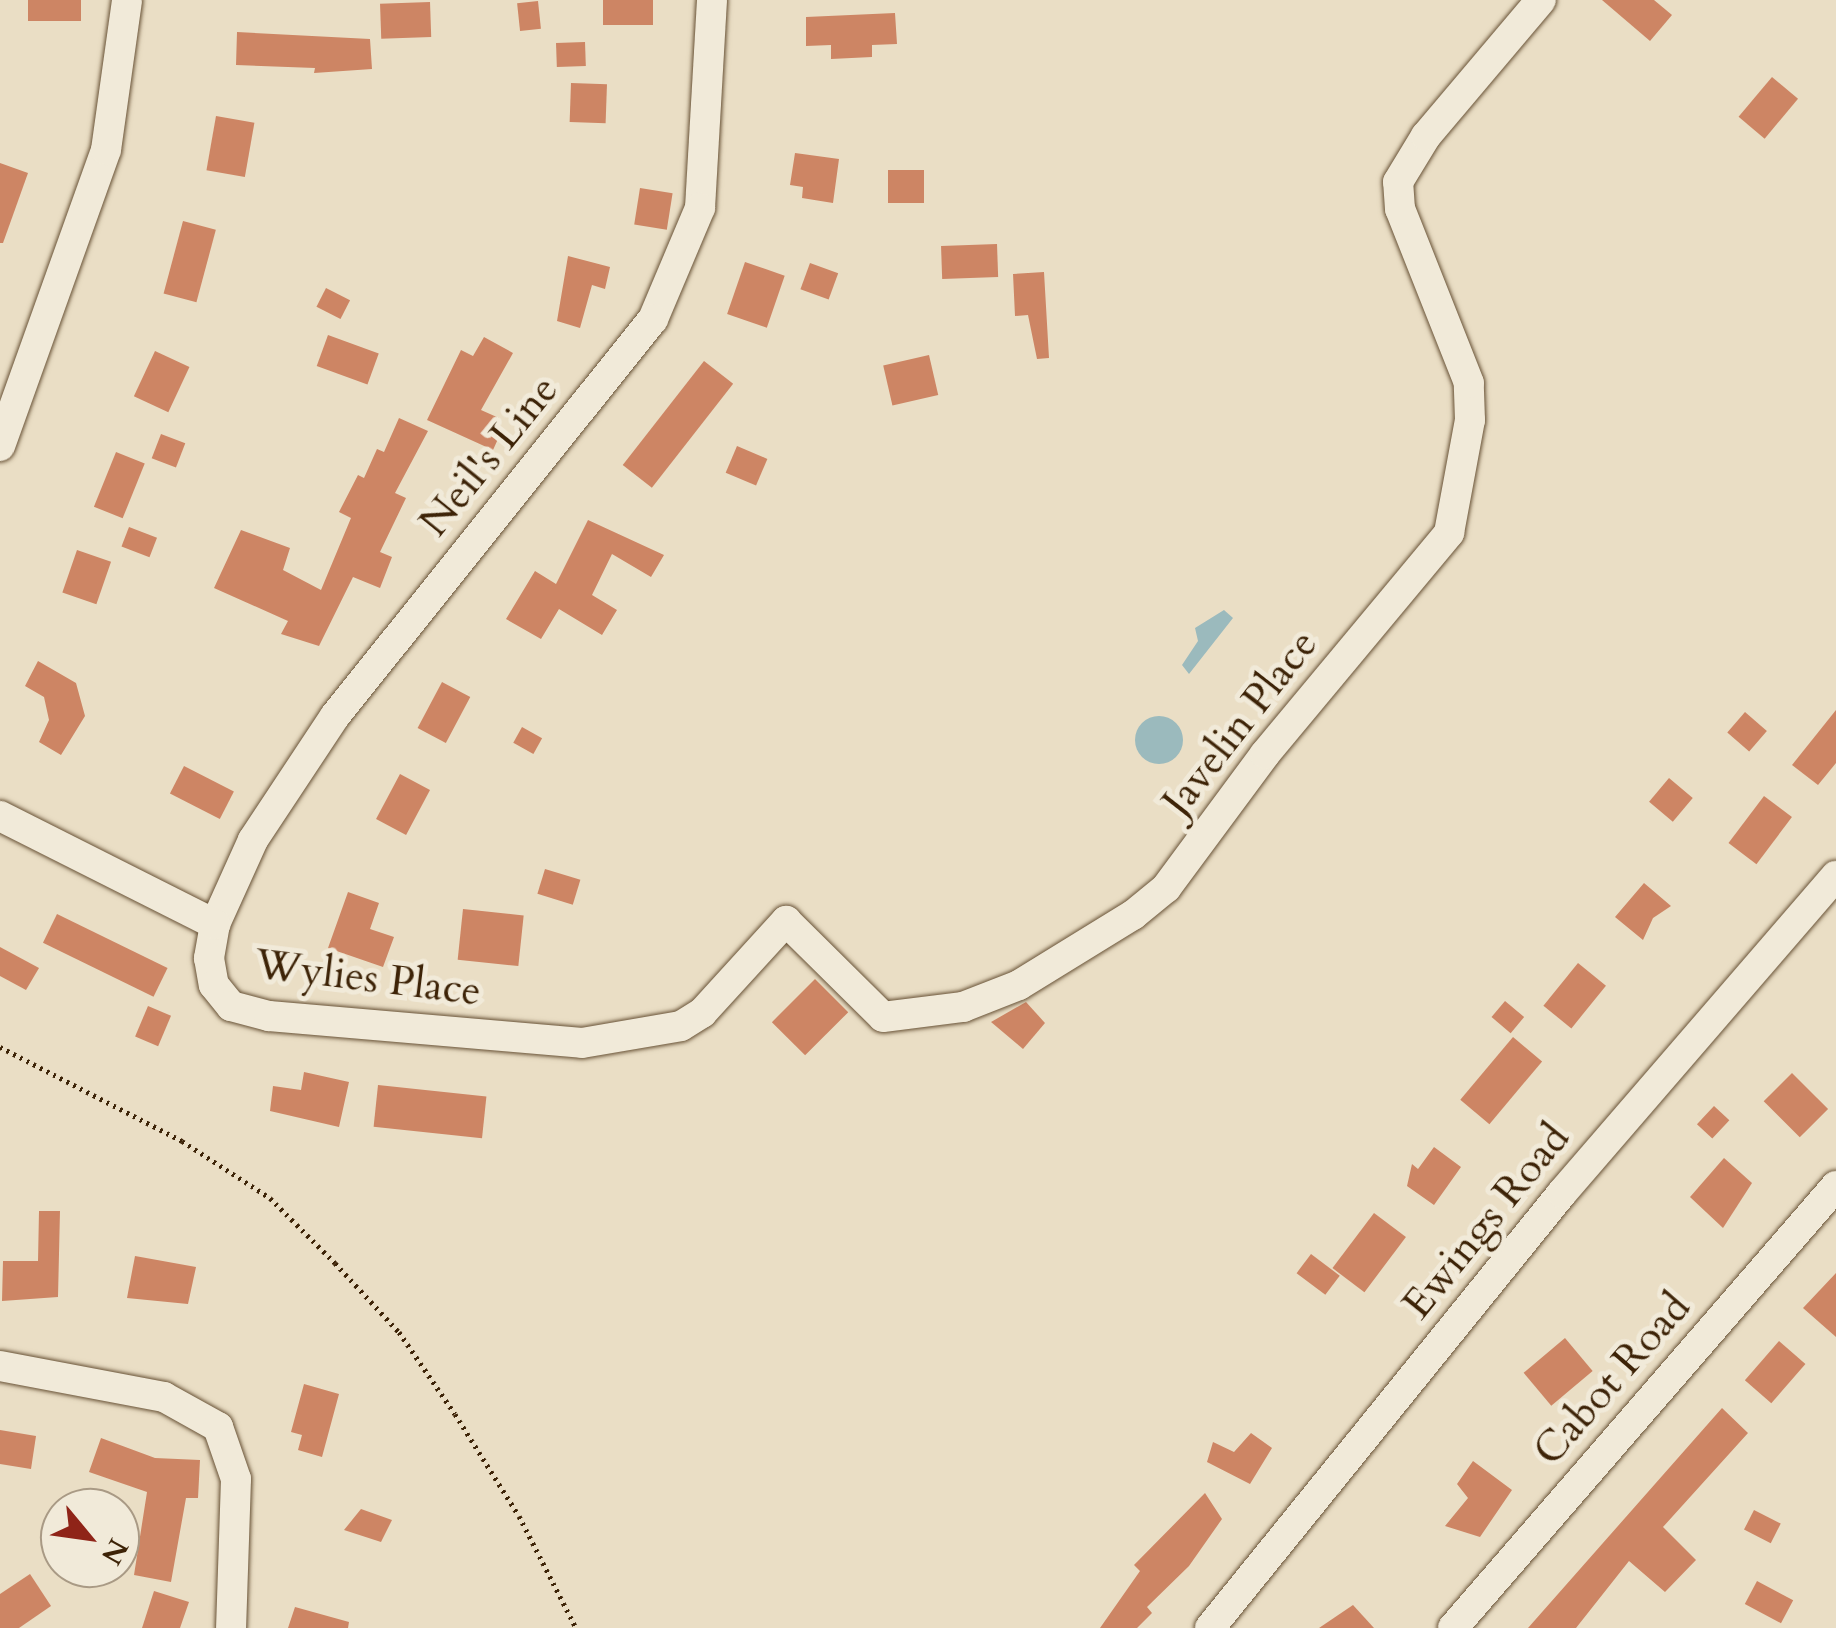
<!DOCTYPE html>
<html>
<head>
<meta charset="utf-8">
<style>
  body { margin:0 }
  #map { position:relative; width:1836px; height:1628px; overflow:hidden; background:#eadec5; font-family:Cardo,serif }
  div>[style] { position:absolute }
  [style*='--x'] { left:calc(var(--x)*1px); top:calc(var(--y)*1px); width:calc(var(--w)*1px); rotate:calc(var(--a)*1deg) }
  .water>* { inset:0; background:#9bbabd }
  .round { border-radius:50% }
  .building>* { inset:0; background:#cd8564; transform-origin:0 0 }
  .path>* { height:5px; margin-top:-2.5px; transform-origin:0; background:repeating-linear-gradient(90deg,#3d2307 0 2.5px,transparent 0 7.5px) }
  .roads { filter:drop-shadow(0 0 2px #685236) drop-shadow(0 0 2px #685236) }
  .minor>* { height:30px; margin:-15px; padding:0 15px; transform-origin:15px; border-radius:15px; background:#f1ead9 }
  span { translate:-50% -50%; white-space:nowrap; text-align:center; line-height:1.15; -webkit-text-stroke:10px #f1ead9; paint-order:stroke }
  .street-label { font-size:42px; color:#3d2307 }
  .north { position:absolute; left:40px; top:1488px; width:100px; height:100px; box-sizing:border-box; background:#f1ead9; border:2px solid #a99a85; border-radius:50%; rotate:119deg; font-size:28px; font-weight:700; line-height:40px; text-align:center; color:#3d2307 }
  .north::after { content:''; display:block; margin:auto; width:35px; height:45px; background:#8f2418; clip-path:polygon(50% 0,100% 100%,50% 72%,0 100%) }
</style>
</head>
<body>
<div id="map">
  <div class="water">
    <div style="clip-path:polygon(1224px 610px,1233px 618px,1189px 674px,1182px 665px,1198px 641px,1195px 628px)"></div>
    <div class="round" style="left:1135px;top:716px;width:48px;height:48px"></div>
  </div>
  <div class="building">
    <div style="left:28px;top:0;width:53px;height:21px"></div>
    <div style="left:603px;top:0;width:50px;height:25px"></div>
    <div style="clip-path:polygon(1602px 0,1654px 0,1672px 15px,1650px 41px)"></div>
    <div style="left:538px;top:1px;width:28px;height:21px;rotate:84deg"></div>
    <div style="left:430px;top:2px;width:35px;height:50px;rotate:88deg"></div>
    <div style="clip-path:polygon(895px 13px,897px 44px,872px 45px,872px 57px,831px 59px,831px 45px,806px 46px,806px 17px)"></div>
    <div style="clip-path:polygon(237px 32px,370px 39px,372px 69px,314px 73px,315px 68px,236px 65px)"></div>
    <div style="left:585px;top:42px;width:24px;height:29px;rotate:88deg"></div>
    <div style="left:1772px;top:77px;width:34px;height:52px;rotate:40deg"></div>
    <div style="left:571px;top:83px;width:36px;height:39px;rotate:2deg"></div>
    <div style="left:216px;top:116px;width:39px;height:55px;rotate:10deg"></div>
    <div style="clip-path:polygon(795px 153px,839px 159px,833px 203px,802px 198px,803px 187px,790px 185px)"></div>
    <div style="clip-path:polygon(0 163px,28px 173px,3px 243px,0 243px)"></div>
    <div style="left:888px;top:170px;width:36px;height:33px"></div>
    <div style="left:640px;top:188px;width:33px;height:37px;rotate:9deg"></div>
    <div style="left:183px;top:221px;width:34px;height:75px;rotate:15deg"></div>
    <div style="left:997px;top:244px;width:33px;height:56px;rotate:88deg"></div>
    <div style="clip-path:polygon(568px 256px,610px 267px,605px 289px,592px 285px,580px 328px,557px 321px)"></div>
    <div style="left:745px;top:262px;width:42px;height:55px;rotate:19deg"></div>
    <div style="left:810px;top:263px;width:30px;height:28px;rotate:20deg"></div>
    <div style="clip-path:polygon(1044px 272px,1049px 358px,1037px 359px,1028px 315px,1015px 316px,1013px 274px)"></div>
    <div style="left:326px;top:288px;width:27px;height:21px;rotate:27deg"></div>
    <div style="left:328px;top:335px;width:54px;height:33px;rotate:20deg"></div>
    <div style="clip-path:polygon(484px 337px,513px 353px,481px 410px,499px 418px,495px 427px,502px 430px,493px 450px,427px 420px,461px 350px,473px 356px)"></div>
    <div style="left:155px;top:351px;width:38px;height:50px;rotate:25deg"></div>
    <div style="left:929px;top:355px;width:41px;height:47px;rotate:77deg"></div>
    <div style="left:704px;top:361px;width:37px;height:132px;rotate:38deg"></div>
    <div style="clip-path:polygon(399px 418px,428px 431px,395px 493px,406px 498px,380px 552px,392px 557px,380px 588px,353px 577px,319px 646px,281px 634px,288px 621px,214px 588px,241px 530px,290px 548px,283px 570px,321px 590px,351px 518px,339px 512px,358px 475px,364px 478px,377px 449px,384px 452px)"></div>
    <div style="left:161px;top:434px;width:26px;height:26px;rotate:21deg"></div>
    <div style="left:737px;top:446px;width:33px;height:29px;rotate:23deg"></div>
    <div style="left:116px;top:452px;width:31px;height:59px;rotate:22deg"></div>
    <div style="clip-path:polygon(588px 520px,664px 555px,651px 577px,612px 554px,592px 595px,617px 610px,602px 635px,559px 609px,541px 639px,506px 619px,535px 571px,556px 584px)"></div>
    <div style="left:129px;top:527px;width:30px;height:21px;rotate:21deg"></div>
    <div style="left:77px;top:550px;width:36px;height:45px;rotate:19deg"></div>
    <div style="clip-path:polygon(38px 661px,76px 683px,85px 716px,61px 755px,39px 742px,49px 720px,44px 697px,25px 686px)"></div>
    <div style="left:442px;top:682px;width:32px;height:52px;rotate:28deg"></div>
    <div style="clip-path:polygon(1836px 710px,1836px 763px,1818px 785px,1792px 765px)"></div>
    <div style="left:1745px;top:712px;width:29px;height:27px;rotate:41deg"></div>
    <div style="left:522px;top:727px;width:23px;height:18px;rotate:29deg"></div>
    <div style="left:184px;top:766px;width:56px;height:31px;rotate:27deg"></div>
    <div style="left:400px;top:774px;width:34px;height:51px;rotate:28deg"></div>
    <div style="left:1669px;top:778px;width:31px;height:31px;rotate:40deg"></div>
    <div style="left:1764px;top:796px;width:35px;height:59px;rotate:37deg"></div>
    <div style="left:545px;top:869px;width:37px;height:26px;rotate:17deg"></div>
    <div style="clip-path:polygon(1644px 883px,1671px 906px,1653px 918px,1643px 940px,1615px 917px)"></div>
    <div style="clip-path:polygon(348px 892px,379px 903px,370px 929px,394px 937px,383px 967px,328px 948px)"></div>
    <div style="left:463px;top:909px;width:61px;height:51px;rotate:6deg"></div>
    <div style="left:57px;top:914px;width:123px;height:32px;rotate:26deg"></div>
    <div style="clip-path:polygon(0 947px,39px 968px,26px 990px,0 976px)"></div>
    <div style="left:1578px;top:963px;width:36px;height:55px;rotate:39deg"></div>
    <div style="left:815px;top:979px;width:47px;height:61px;rotate:45deg"></div>
    <div style="left:1505px;top:1001px;width:25px;height:21px;rotate:40deg"></div>
    <div style="clip-path:polygon(1026px 1002px,1045px 1023px,1023px 1049px,991px 1022px)"></div>
    <div style="left:148px;top:1006px;width:25px;height:33px;rotate:23deg"></div>
    <div style="left:1513px;top:1037px;width:38px;height:82px;rotate:40deg"></div>
    <div style="clip-path:polygon(304px 1072px,349px 1082px,339px 1127px,270px 1111px,273px 1086px,301px 1090px)"></div>
    <div style="left:1792px;top:1073px;width:51px;height:40px;rotate:45deg"></div>
    <div style="left:378px;top:1085px;width:109px;height:42px;rotate:6deg"></div>
    <div style="left:1714px;top:1106px;width:21px;height:25px;rotate:43deg"></div>
    <div style="clip-path:polygon(1434px 1147px,1461px 1167px,1434px 1205px,1407px 1186px,1412px 1164px,1418px 1169px)"></div>
    <div style="clip-path:polygon(1724px 1158px,1752px 1183px,1723px 1228px,1690px 1197px)"></div>
    <div style="clip-path:polygon(39px 1211px,60px 1211px,58px 1297px,2px 1301px,3px 1261px,38px 1261px)"></div>
    <div style="left:1374px;top:1213px;width:40px;height:69px;rotate:37deg"></div>
    <div style="left:1311px;top:1254px;width:36px;height:24px;rotate:37deg"></div>
    <div style="clip-path:polygon(135px 1256px,196px 1267px,188px 1304px,127px 1298px)"></div>
    <div style="clip-path:polygon(1836px 1273px,1836px 1337px,1803px 1308px)"></div>
    <div style="left:1565px;top:1338px;width:43px;height:54px;rotate:50deg"></div>
    <div style="left:1779px;top:1341px;width:35px;height:52px;rotate:41deg"></div>
    <div style="clip-path:polygon(304px 1384px,339px 1394px,322px 1457px,298px 1450px,302px 1435px,291px 1432px)"></div>
    <div style="clip-path:polygon(1722px 1408px,1748px 1433px,1663px 1527px,1696px 1560px,1665px 1592px,1629px 1561px,1576px 1628px,1528px 1628px)"></div>
    <div style="clip-path:polygon(0 1430px,36px 1436px,31px 1469px,0 1464px)"></div>
    <div style="clip-path:polygon(1251px 1433px,1272px 1448px,1250px 1484px,1207px 1462px,1213px 1442px,1234px 1452px)"></div>
    <div style="clip-path:polygon(101px 1438px,155px 1458px,200px 1460px,198px 1498px,186px 1498px,171px 1582px,134px 1575px,147px 1492px,89px 1472px)"></div>
    <div style="clip-path:polygon(1473px 1461px,1512px 1490px,1480px 1537px,1445px 1526px,1468px 1498px,1457px 1484px)"></div>
    <div style="clip-path:polygon(1205px 1493px,1222px 1519px,1189px 1566px,1147px 1607px,1152px 1613px,1137px 1628px,1100px 1628px,1140px 1571px,1134px 1565px)"></div>
    <div style="clip-path:polygon(361px 1509px,392px 1520px,381px 1542px,344px 1530px)"></div>
    <div style="left:1754px;top:1510px;width:30px;height:22px;rotate:27deg"></div>
    <div style="clip-path:polygon(30px 1574px,51px 1606px,19px 1628px,0 1628px,0 1594px)"></div>
    <div style="left:1757px;top:1581px;width:41px;height:26px;rotate:28deg"></div>
    <div style="clip-path:polygon(154px 1591px,189px 1602px,180px 1628px,142px 1628px)"></div>
    <div style="clip-path:polygon(1353px 1605px,1374px 1628px,1319px 1628px)"></div>
    <div style="clip-path:polygon(295px 1607px,349px 1622px,348px 1628px,288px 1628px)"></div>
  </div>
  <div class="path">
    <div style="--x:0;--y:1047;--w:205;--a:27.3"></div>
    <div style="--x:182;--y:1141;--w:105;--a:32.9"></div>
    <div style="--x:270;--y:1198;--w:92;--a:45"></div>
    <div style="--x:335;--y:1263;--w:94;--a:47.2"></div>
    <div style="--x:399;--y:1332;--w:99;--a:55.7"></div>
    <div style="--x:455;--y:1414;--w:120;--a:57.9"></div>
    <div style="--x:519;--y:1516;--w:126;--a:63"></div>
  </div>
  <div class="roads">
    <div class="minor">
      <div style="--x:712;--y:0;--w:208;--a:93.3"></div>
      <div style="--x:700;--y:208;--w:121;--a:112.9"></div>
      <div style="--x:653;--y:319;--w:509;--a:128.69"></div>
      <div style="--x:335;--y:716;--w:149;--a:123.5"></div>
      <div style="--x:253;--y:840;--w:92;--a:114.3"></div>
      <div style="--x:215;--y:924;--w:35;--a:100"></div>
      <div style="--x:209;--y:958;--w:27;--a:80"></div>
      <div style="--x:214;--y:985;--w:27;--a:51"></div>
      <div style="--x:231;--y:1006;--w:39;--a:15"></div>
      <div style="--x:269;--y:1016;--w:314;--a:4.9"></div>
      <div style="--x:582;--y:1043;--w:100;--a:-9.7"></div>
      <div style="--x:681;--y:1026;--w:25;--a:-32"></div>
      <div style="--x:702;--y:1013;--w:125;--a:-47.6"></div>
      <div style="--x:786;--y:921;--w:136;--a:44.7"></div>
      <div style="--x:883;--y:1017;--w:81;--a:-7.1"></div>
      <div style="--x:963;--y:1007;--w:60;--a:-21.4"></div>
      <div style="--x:1019;--y:985;--w:134;--a:-31.6"></div>
      <div style="--x:1133;--y:915;--w:43;--a:-39.3"></div>
      <div style="--x:1166;--y:888;--w:167;--a:-53.5"></div>
      <div style="--x:1265;--y:754;--w:288;--a:-50.2"></div>
      <div style="--x:1449;--y:533;--w:115;--a:-79.5"></div>
      <div style="--x:1470;--y:420;--w:37;--a:-92"></div>
      <div style="--x:1469;--y:383;--w:187;--a:-111.6"></div>
      <div style="--x:1400;--y:209;--w:27;--a:-94"></div>
      <div style="--x:1398;--y:182;--w:54;--a:-58.7"></div>
      <div style="--x:1426;--y:136;--w:178;--a:-49.8"></div>
      <div style="--x:0;--y:446;--w:314;--a:-70.3"></div>
      <div style="--x:106;--y:150;--w:151;--a:-82"></div>
      <div style="--x:0;--y:816;--w:241;--a:26.7"></div>
      <div style="--x:0;--y:1366;--w:167;--a:10.7"></div>
      <div style="--x:164;--y:1397;--w:62;--a:29.1"></div>
      <div style="--x:218;--y:1427;--w:55;--a:70.9"></div>
      <div style="--x:236;--y:1479;--w:149;--a:91.9"></div>
      <div style="--x:1210;--y:1628;--w:560;--a:-51.02"></div>
      <div style="--x:1562;--y:1193;--w:419;--a:-49.2"></div>
      <div style="--x:1453;--y:1628;--w:585;--a:-49.09"></div>
    </div>
  </div>
  <div class="street-label">
    <span style="left:489px;top:456px;rotate:-51deg">Neil's Line</span>
    <span style="left:1240px;top:723px;rotate:-52deg">Javelin Place</span>
    <span style="left:368px;top:978px;rotate:7deg">Wylies Place</span>
    <span style="left:1486px;top:1221px;rotate:-51deg">Ewings Road</span>
    <span style="left:1612px;top:1379px;rotate:-49deg">Cabot Road</span>
  </div>
  <div class="north">N</div>
</div>
</body>
</html>
